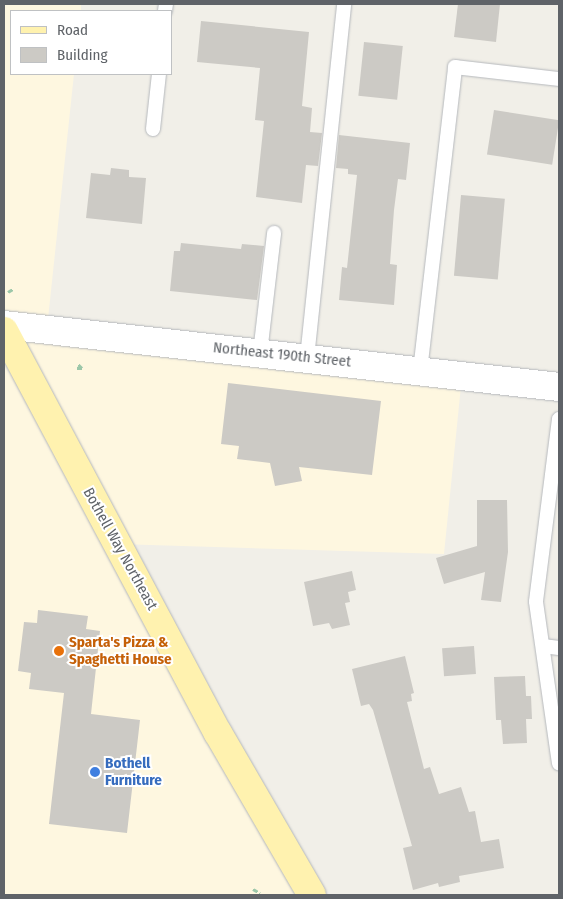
<!DOCTYPE html>
<html>
<head>
<meta charset="utf-8">
<style>
  body { margin:0 }
  #map { position:relative; width:563px; height:899px; overflow:hidden; background:#f1efe8; font-family:"Fira Sans Condensed",sans-serif }
  div>[style] { position:absolute }
  [style*='--x'] { left:calc(var(--x)*1px); top:calc(var(--y)*1px); width:calc(var(--w)*1px); rotate:calc(var(--a)*1deg) }
  .commercial>* { inset:0; background:#fef7e0 }
  .building>* { inset:0; background:#cccac5; transform-origin:0 0 }
  .path>* { height:3px; margin-top:-1.5px; transform-origin:0; background:repeating-linear-gradient(90deg,#9cc7a9 0 5px,transparent 0 7.5px) }
  .roads { filter:drop-shadow(0 0 1px #b5b8bc) drop-shadow(0 0 1px #b5b8bc) }
  .service>* { height:14px; margin:-7px; padding:0 7px; transform-origin:7px; border-radius:7px; background:#fff }
  .tertiary>* { height:28px; margin:-14px; padding:0 14px; transform-origin:14px; border-radius:14px; background:#fff }
  .primary>* { height:28px; margin:-14px; padding:0 14px; transform-origin:14px; border-radius:14px; background:#fff2af }
  .dots>* { width:14px; height:14px; translate:-50% -50%; box-sizing:border-box; border:2px solid #fff; border-radius:50% }
  span { translate:-50% -50%; white-space:nowrap; text-align:center; line-height:1.15; -webkit-text-stroke:4px #fff; paint-order:stroke }
  .street-label { font-size:15px; color:#5f6368 }
  .food-label { font-size:15px; color:#c56008; font-weight:700 }
  .left { translate:0 -50%; text-align:left }
  .shop-label { font-size:15px; color:#366cbe; font-weight:700 }
  .frame { position:absolute; inset:0; border:5px solid #5f6368; pointer-events:none }
  .legend { position:absolute; left:10px; top:10px; width:162px; height:65px; box-sizing:border-box; background:#fff; border:1px solid #bfc1c3; margin:0; padding:6px 9px; list-style:none; font-size:15px; color:#5f6368 }
  .legend li { display:flex; align-items:center; gap:10px; height:25px }
  .legend b { width:25px; border:1px solid #bfc1c3 }
</style>
</head>
<body>
<div id="map">
  <div class="commercial">
    <div style="clip-path:polygon(4px 4px,81px 4px,81px 11px,11px 11px,11px 74px,74px 74px,46px 338px,462px 376px,444px 554px,117px 544px,312px 895px,4px 895px)"></div>
  </div>
  <div class="building">
    <div style="clip-path:polygon(458px 4px,500px 4px,496px 42px,454px 37px)"></div>
    <div style="clip-path:polygon(201px 21px,309px 32px,302px 106px,312px 108px,310px 132px,322px 133px,318px 166px,306px 165px,302px 203px,256px 197px,264px 121px,255px 120px,260px 68px,197px 62px)"></div>
    <div style="left:364px;top:42px;width:39px;height:54px;rotate:6deg"></div>
    <div style="left:494px;top:110px;width:66px;height:45px;rotate:9deg"></div>
    <div style="clip-path:polygon(339px 135px,410px 143px,406px 180px,398px 179px,394px 210px,390px 264px,397px 265px,394px 305px,339px 300px,342px 267px,347px 268px,357px 175px,348px 174px,348px 169px,336px 168px)"></div>
    <div style="clip-path:polygon(111px 168px,129px 170px,129px 177px,146px 178px,142px 224px,86px 218px,91px 173px,110px 175px)"></div>
    <div style="left:461px;top:195px;width:44px;height:81px;rotate:5deg"></div>
    <div style="clip-path:polygon(181px 243px,241px 249px,242px 244px,264px 246px,257px 300px,170px 291px,174px 251px,180px 251px)"></div>
    <div style="clip-path:polygon(228px 383px,381px 401px,372px 475px,299px 467px,302px 481px,275px 486px,270px 463px,237px 459px,239px 446px,221px 444px)"></div>
    <div style="clip-path:polygon(477px 500px,507px 500px,508px 552px,501px 602px,481px 600px,485px 572px,444px 584px,436px 558px,477px 546px)"></div>
    <div style="clip-path:polygon(352px 571px,356px 590px,348px 592px,350px 602px,345px 603px,350px 625px,332px 629px,329px 623px,313px 626px,304px 582px)"></div>
    <div style="clip-path:polygon(38px 610px,88px 616px,86px 629px,100px 631px,91px 714px,140px 720px,127px 833px,49px 824px,64px 693px,29px 689px,31px 673px,18px 671px,24px 622px,37px 623px)"></div>
    <div style="left:474px;top:646px;width:28px;height:32px;rotate:86deg"></div>
    <div style="clip-path:polygon(405px 656px,414px 693px,411px 694px,412px 701px,407px 702px,424px 769px,430px 767px,439px 794px,461px 787px,469px 812px,475px 811px,481px 842px,499px 839px,504px 868px,459px 876px,460px 882px,439px 887px,438px 883px,413px 890px,403px 848px,412px 846px,373px 710px,369px 704px,361px 706px,352px 669px)"></div>
    <div style="clip-path:polygon(525px 676px,526px 696px,531px 696px,532px 719px,526px 719px,527px 743px,503px 744px,501px 720px,496px 720px,494px 677px)"></div>
  </div>
  <div class="path">
    <div style="--x:8;--y:292;--w:6;--a:-31"></div>
    <div style="--x:77;--y:368;--w:5;--a:0"></div>
    <div style="--x:82;--y:368;--w:6;--a:-135"></div>
    <div style="--x:253;--y:889;--w:8;--a:30"></div>
  </div>
  <div class="roads">
    <div class="service">
      <div style="--x:165;--y:11;--w:7;--a:-82"></div>
      <div style="--x:153;--y:129;--w:55;--a:-83.8"></div>
      <div style="--x:260;--y:353;--w:121;--a:-83.3"></div>
      <div style="--x:307;--y:358;--w:356;--a:-84"></div>
      <div style="--x:420;--y:371;--w:306;--a:-83.4"></div>
      <div style="--x:455;--y:67;--w:105;--a:6.6"></div>
      <div style="--x:559;--y:419;--w:184;--a:97.2"></div>
      <div style="--x:536;--y:602;--w:163;--a:81.9"></div>
      <div style="--x:543;--y:646;--w:16;--a:7"></div>
    </div>
    <div class="tertiary">
      <div style="--x:4;--y:325;--w:558;--a:6.37"></div>
    </div>
    <div class="primary">
      <div style="--x:4;--y:331;--w:455;--a:62"></div>
      <div style="--x:218;--y:733;--w:187;--a:59.9"></div>
    </div>
  </div>
  <div class="dots">
    <div style="left:59px;top:651px;background:#e8710a"></div>
    <div style="left:95px;top:772px;background:#3f7fe0"></div>
  </div>
  <div class="street-label">
    <span style="left:282px;top:355px;rotate:6deg">Northeast 190th Street</span>
    <span style="left:120px;top:549px;rotate:61deg">Bothell Way Northeast</span>
  </div>
  <div class="food-label">
    <span class="left" style="left:69px;top:651px">Sparta's Pizza &amp;<br>Spaghetti House</span>
  </div>
  <div class="shop-label">
    <span class="left" style="left:105px;top:772px">Bothell<br>Furniture</span>
  </div>
  <div class="frame"></div>
  <ul class="legend">
  <li><b style="height:6px;background:#fff2af"></b>Road</li>
  <li><b style="height:14px;background:#cccac5"></b>Building</li>
  </ul>
</div>
</body>
</html>
